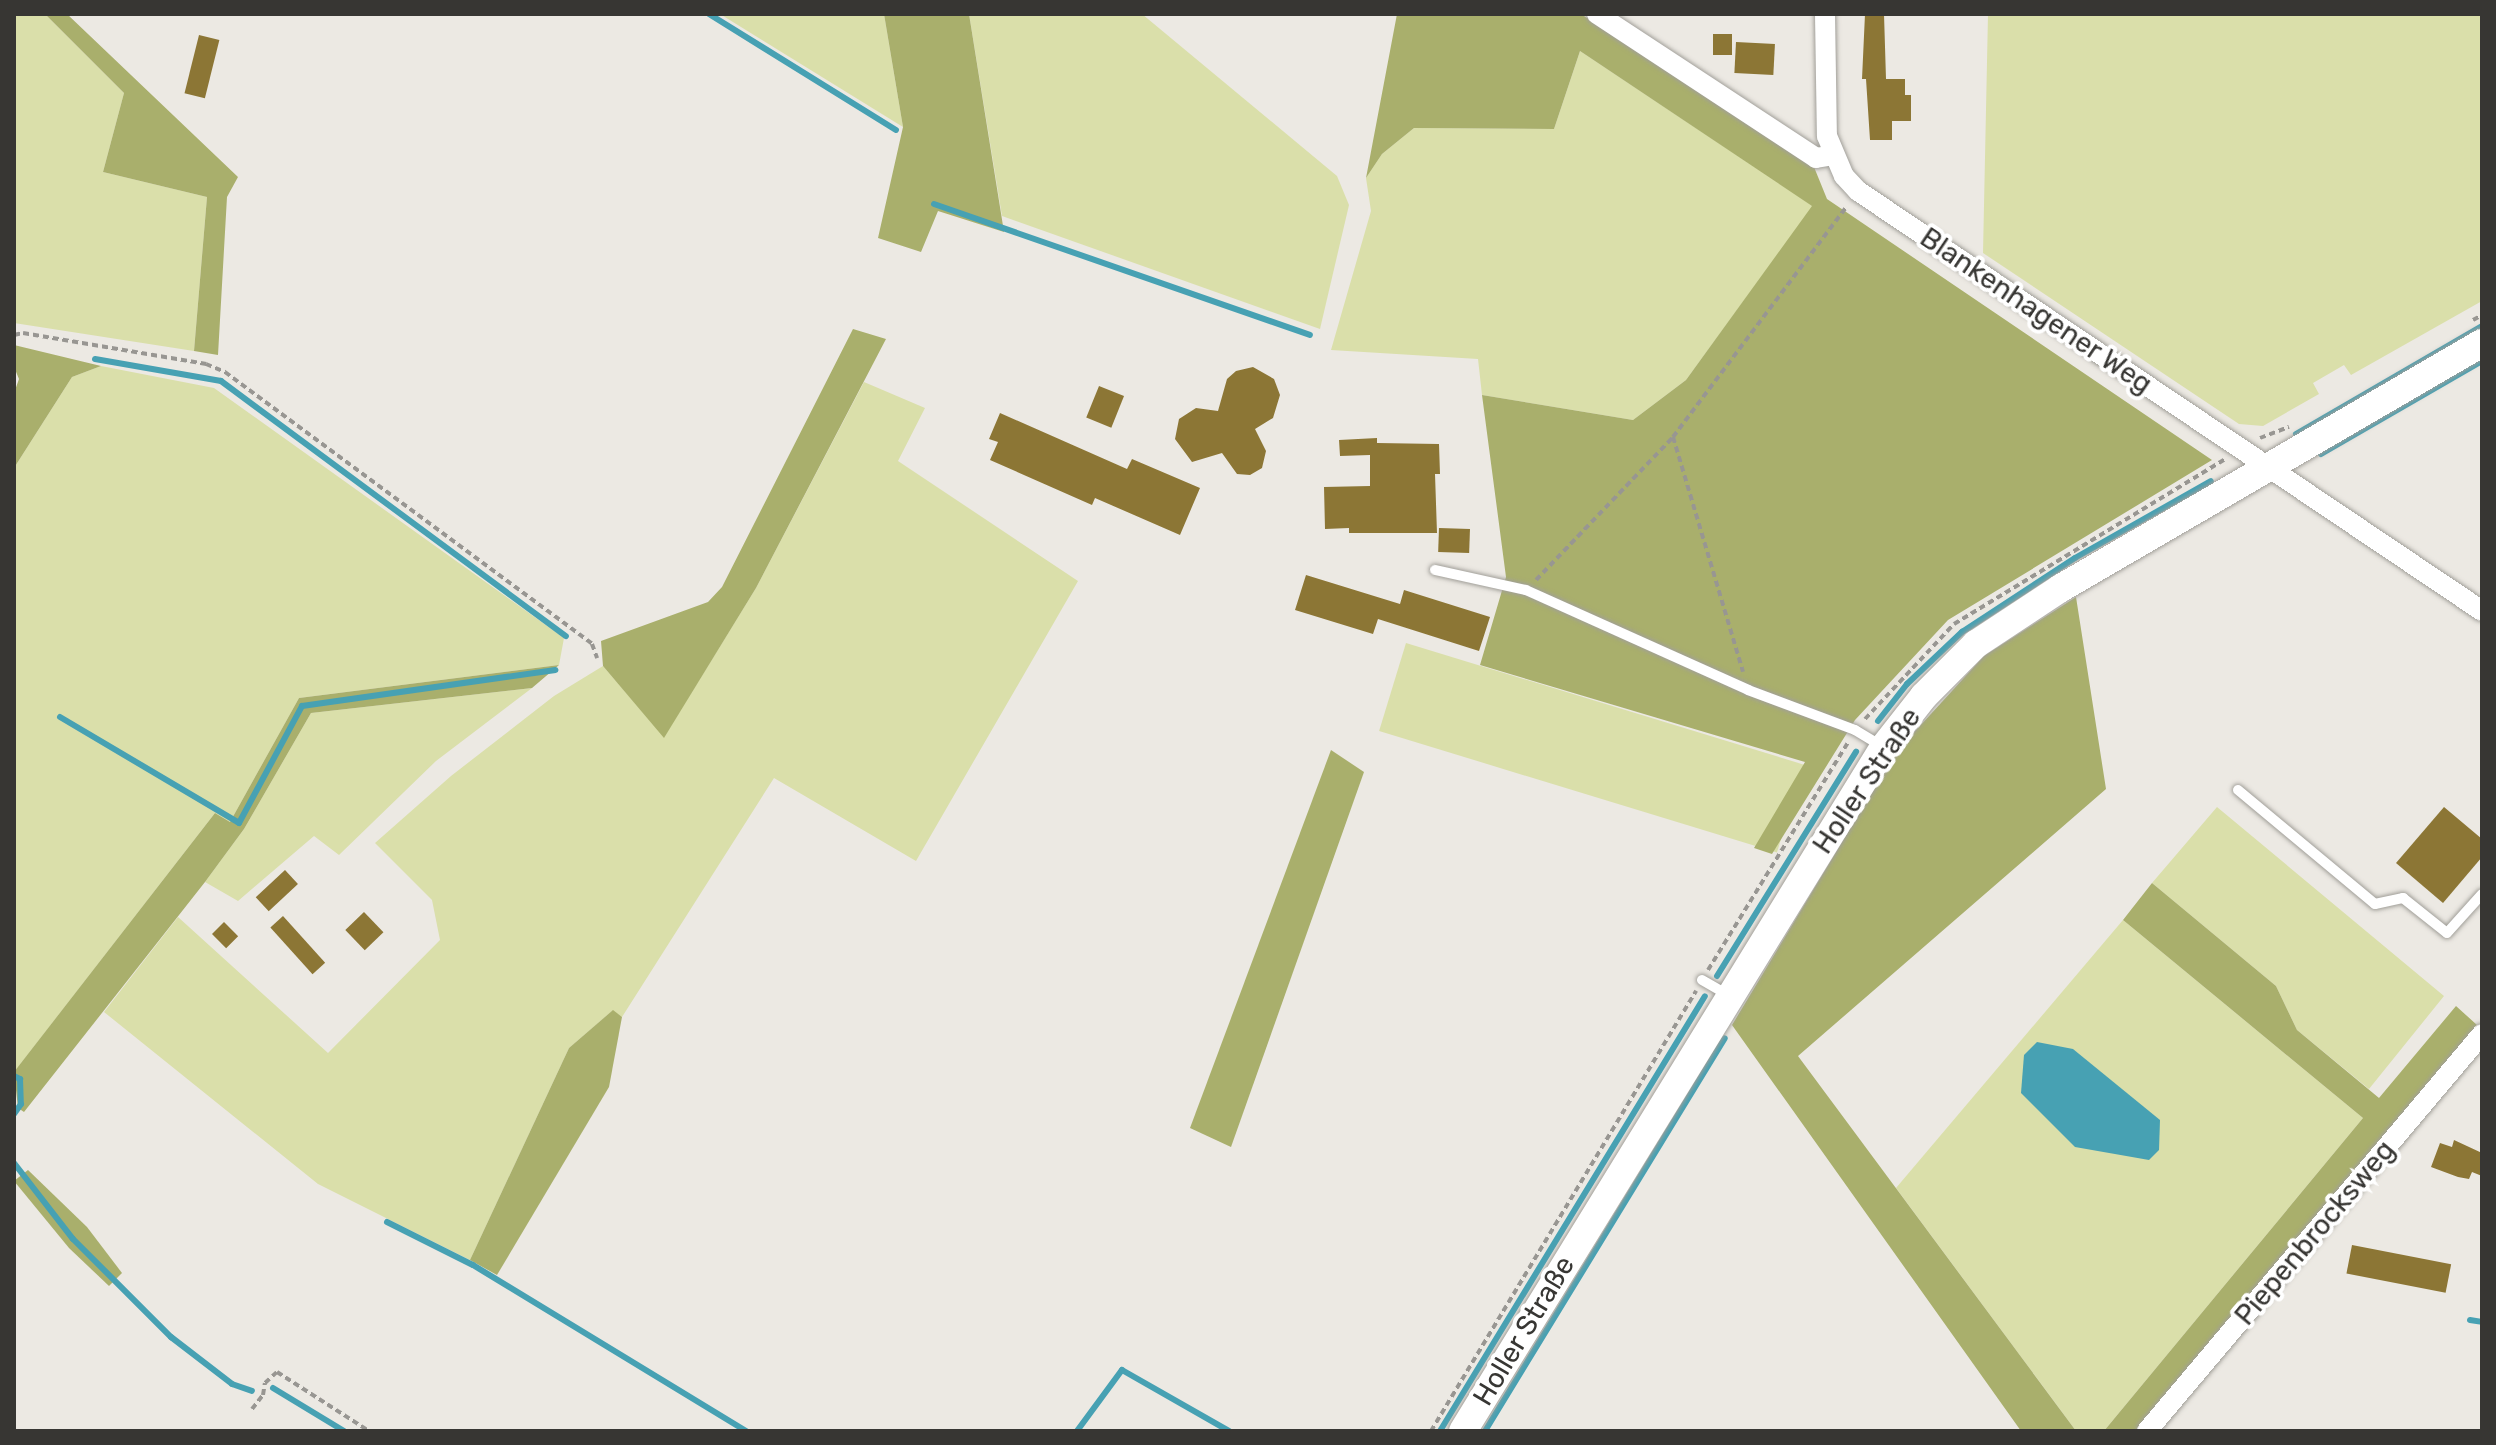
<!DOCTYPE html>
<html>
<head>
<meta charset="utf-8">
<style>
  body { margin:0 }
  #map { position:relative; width:2496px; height:1445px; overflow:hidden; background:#ece9e3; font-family:Rubik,sans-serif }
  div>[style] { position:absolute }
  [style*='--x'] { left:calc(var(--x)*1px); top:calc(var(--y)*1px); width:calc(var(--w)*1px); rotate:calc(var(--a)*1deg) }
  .green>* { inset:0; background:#dadfaa; transform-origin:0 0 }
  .forest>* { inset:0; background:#a9af6c }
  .water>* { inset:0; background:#47a1b3 }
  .stream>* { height:6px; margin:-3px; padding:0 3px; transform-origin:3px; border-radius:3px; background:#47a1b3 }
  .building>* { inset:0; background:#8c7635; transform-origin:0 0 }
  .path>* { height:4px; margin-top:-2px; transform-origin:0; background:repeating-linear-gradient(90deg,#989692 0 6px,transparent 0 10px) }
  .roads { filter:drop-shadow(0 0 2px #a19f99) drop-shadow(0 0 2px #a19f99) }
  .lane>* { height:10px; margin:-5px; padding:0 5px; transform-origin:5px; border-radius:5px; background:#fff }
  .street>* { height:20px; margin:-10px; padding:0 10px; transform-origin:10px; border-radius:10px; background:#fff }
  .secondary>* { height:28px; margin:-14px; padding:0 14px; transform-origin:14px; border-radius:14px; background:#fff }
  span { translate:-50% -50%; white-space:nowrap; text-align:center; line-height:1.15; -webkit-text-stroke:8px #fff; paint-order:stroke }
  .street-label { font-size:28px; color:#373633 }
  .frame { position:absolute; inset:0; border:16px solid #373633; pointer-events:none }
</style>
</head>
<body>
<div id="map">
  <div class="green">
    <div style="clip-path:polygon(14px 14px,45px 14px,124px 93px,103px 172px,207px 197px,194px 351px,14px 323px)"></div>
    <div style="clip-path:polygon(720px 14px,884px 14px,903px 127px)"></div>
    <div style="clip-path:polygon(969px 14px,1142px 14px,1337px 176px,1349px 205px,1320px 329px,1002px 216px)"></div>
    <div style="clip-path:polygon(1988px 14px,2482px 14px,2482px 301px,2351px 375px,2344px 365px,2313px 383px,2319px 394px,2263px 426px,2239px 424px,1983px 253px)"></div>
    <div style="clip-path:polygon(1580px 51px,1813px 206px,1686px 380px,1633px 420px,1482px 395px,1478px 359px,1331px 350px,1371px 211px,1366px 178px,1382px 154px,1414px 128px,1554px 129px)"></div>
    <div style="clip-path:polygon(101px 366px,214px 388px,564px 638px,559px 665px,299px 698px,230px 822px,215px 813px,15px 1071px,14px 468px,72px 377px)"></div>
    <div style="clip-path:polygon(864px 382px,925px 408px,898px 461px,1078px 581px,916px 861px,774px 778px,622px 1017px,612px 1011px,569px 1048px,470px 1260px,318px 1184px,104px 1012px,178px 917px,328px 1053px,440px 940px,432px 900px,375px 843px,451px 776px,554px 696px,603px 666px,664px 737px,756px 588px)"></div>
    <div style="left:1406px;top:643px;width:416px;height:92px;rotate:17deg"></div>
    <div style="clip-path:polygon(532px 688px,436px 761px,339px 855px,314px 836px,238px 901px,205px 882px,244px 829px,311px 713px)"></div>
    <div style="clip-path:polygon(2217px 807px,2444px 996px,2369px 1089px,2297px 1030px,2276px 986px,2152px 883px)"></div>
    <div style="clip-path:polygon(2123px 920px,2363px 1118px,2104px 1431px,2076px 1431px,1896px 1188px)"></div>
  </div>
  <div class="forest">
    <div style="clip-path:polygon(45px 14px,67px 14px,238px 177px,227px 197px,218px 355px,194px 351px,207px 197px,103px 172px,124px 93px)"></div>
    <div style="clip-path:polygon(884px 14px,969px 14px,1004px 232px,938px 211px,921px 252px,878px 238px,903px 127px)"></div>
    <div style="clip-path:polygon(1397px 14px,1581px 14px,1814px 167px,1827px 199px,2212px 460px,1948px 620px,1855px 720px,1772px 854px,1754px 848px,1805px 762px,1480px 665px,1506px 577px,1482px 395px,1633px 420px,1686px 380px,1812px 206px,1580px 51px,1554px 129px,1414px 128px,1382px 154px,1366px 178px)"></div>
    <div style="clip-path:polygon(853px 329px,886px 339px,756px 588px,664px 738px,603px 666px,601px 641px,708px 602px,722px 587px)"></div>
    <div style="clip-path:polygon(14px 345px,101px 366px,72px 377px,14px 468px,14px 393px,19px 379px,14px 367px)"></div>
    <div style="clip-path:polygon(2076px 597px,2106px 789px,1798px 1056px,2076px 1431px,2021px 1431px,1732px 1025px,1897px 751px,1984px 656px)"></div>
    <div style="clip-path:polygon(559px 665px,532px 688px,311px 713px,244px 829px,205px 882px,24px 1112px,18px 1108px,14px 1072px,215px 813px,230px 822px,299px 698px)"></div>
    <div style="clip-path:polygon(1331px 750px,1364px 772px,1231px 1147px,1190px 1128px)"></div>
    <div style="clip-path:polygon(2152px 883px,2276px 986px,2297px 1030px,2379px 1098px,2456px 1006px,2477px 1025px,2135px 1431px,2104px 1431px,2363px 1118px,2123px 920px)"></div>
    <div style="clip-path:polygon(613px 1010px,622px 1017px,609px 1087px,497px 1275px,470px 1260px,569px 1048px)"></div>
    <div style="clip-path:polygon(28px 1170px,87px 1227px,122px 1273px,109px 1286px,69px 1248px,14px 1181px)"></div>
  </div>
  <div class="water">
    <div style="clip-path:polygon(2037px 1042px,2073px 1049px,2160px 1120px,2159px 1150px,2149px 1160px,2075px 1147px,2021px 1093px,2024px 1055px)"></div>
  </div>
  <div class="stream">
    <div style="--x:709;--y:14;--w:220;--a:31.8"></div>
    <div style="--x:934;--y:204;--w:398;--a:19.2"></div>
    <div style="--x:95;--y:359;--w:128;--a:9.9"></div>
    <div style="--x:221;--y:381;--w:429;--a:36.5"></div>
    <div style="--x:2296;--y:434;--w:215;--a:-30.1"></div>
    <div style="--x:2321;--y:454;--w:186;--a:-30"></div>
    <div style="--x:60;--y:717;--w:208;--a:30.6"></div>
    <div style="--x:239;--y:823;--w:133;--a:-61.7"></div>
    <div style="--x:302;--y:706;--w:256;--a:-8.1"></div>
    <div style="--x:1878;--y:721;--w:47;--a:-51.9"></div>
    <div style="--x:1907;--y:684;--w:76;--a:-43.4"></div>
    <div style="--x:1962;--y:632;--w:135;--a:-33.2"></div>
    <div style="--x:2075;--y:558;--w:156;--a:-29.5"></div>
    <div style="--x:1717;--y:976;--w:264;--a:-58.2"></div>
    <div style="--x:14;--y:1076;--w:7;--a:27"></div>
    <div style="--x:20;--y:1079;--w:25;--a:88"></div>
    <div style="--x:21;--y:1104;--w:12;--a:125"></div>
    <div style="--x:14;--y:1163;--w:96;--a:52.2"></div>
    <div style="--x:73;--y:1239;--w:139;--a:45"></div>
    <div style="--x:171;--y:1337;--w:77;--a:37.6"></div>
    <div style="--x:232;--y:1384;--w:21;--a:19"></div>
    <div style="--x:387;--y:1222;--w:96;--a:26.6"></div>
    <div style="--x:473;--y:1265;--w:320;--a:31.3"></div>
    <div style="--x:2470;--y:1320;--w:12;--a:9"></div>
    <div style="--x:273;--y:1388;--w:83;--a:31.2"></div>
    <div style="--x:1077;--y:1431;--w:76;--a:-53.6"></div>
    <div style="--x:1122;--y:1370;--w:123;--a:29.7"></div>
    <div style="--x:1440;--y:1431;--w:509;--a:-58.65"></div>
    <div style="--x:1485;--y:1431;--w:460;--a:-58.6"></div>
  </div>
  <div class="building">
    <div style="clip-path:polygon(1865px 14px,1884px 14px,1886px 79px,1905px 79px,1905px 95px,1911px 95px,1911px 121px,1892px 121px,1892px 140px,1870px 140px,1866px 79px,1862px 79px)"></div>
    <div style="left:1713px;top:34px;width:19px;height:21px"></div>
    <div style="left:199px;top:35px;width:21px;height:60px;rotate:14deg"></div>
    <div style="left:1736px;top:42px;width:39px;height:31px;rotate:3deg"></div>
    <div style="clip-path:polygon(1253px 367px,1274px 379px,1280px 395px,1273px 418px,1255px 429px,1266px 451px,1262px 468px,1250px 475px,1237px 474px,1222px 453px,1192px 462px,1175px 439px,1179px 419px,1196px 408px,1218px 411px,1227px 379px,1236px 371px)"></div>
    <div style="left:1099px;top:386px;width:27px;height:34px;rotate:22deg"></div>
    <div style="clip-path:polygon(1000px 413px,1127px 469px,1132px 459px,1200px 488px,1180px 535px,1095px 498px,1092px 505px,990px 460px,998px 442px,989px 439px)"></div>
    <div style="clip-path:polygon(1377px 438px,1377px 443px,1439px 444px,1440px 474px,1435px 474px,1437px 533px,1349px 533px,1349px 528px,1325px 529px,1324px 487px,1370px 486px,1370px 455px,1340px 456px,1339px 440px)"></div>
    <div style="left:1439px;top:528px;width:31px;height:24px;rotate:2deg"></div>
    <div style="clip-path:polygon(1306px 575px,1400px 604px,1404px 590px,1490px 617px,1479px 651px,1378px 619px,1373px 634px,1295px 610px)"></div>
    <div style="clip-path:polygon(2444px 807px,2482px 839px,2482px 857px,2443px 903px,2396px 863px)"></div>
    <div style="left:285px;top:870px;width:19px;height:40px;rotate:47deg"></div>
    <div style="left:364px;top:912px;width:28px;height:26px;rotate:46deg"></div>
    <div style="left:283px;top:916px;width:63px;height:17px;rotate:48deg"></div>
    <div style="left:224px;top:922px;width:20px;height:17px;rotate:45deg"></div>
    <div style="clip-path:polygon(2454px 1140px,2482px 1153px,2482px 1176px,2472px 1172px,2469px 1179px,2458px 1177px,2431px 1167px,2440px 1143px,2452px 1147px)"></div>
    <div style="left:2352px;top:1245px;width:101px;height:29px;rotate:11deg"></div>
  </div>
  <div class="path">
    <div style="--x:2473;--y:320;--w:10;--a:-29"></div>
    <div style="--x:14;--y:335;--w:9;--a:-13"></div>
    <div style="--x:23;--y:333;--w:186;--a:9.6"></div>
    <div style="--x:206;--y:364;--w:21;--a:23"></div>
    <div style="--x:225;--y:372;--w:457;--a:36.5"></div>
    <div style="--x:592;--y:644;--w:15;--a:70"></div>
    <div style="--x:1673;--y:437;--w:245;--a:73.4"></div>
    <div style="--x:2260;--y:438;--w:31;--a:-21"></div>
    <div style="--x:1536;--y:580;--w:198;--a:-46.2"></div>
    <div style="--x:1673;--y:437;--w:289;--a:-53"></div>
    <div style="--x:1865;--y:719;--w:130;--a:-46.9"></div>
    <div style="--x:1954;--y:624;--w:317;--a:-31.3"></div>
    <div style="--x:1708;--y:970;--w:268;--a:-58.4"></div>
    <div style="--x:252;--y:1409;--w:18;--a:-52"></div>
    <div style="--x:263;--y:1395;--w:12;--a:-81"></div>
    <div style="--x:265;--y:1383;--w:16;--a:-43"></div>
    <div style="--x:277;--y:1372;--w:109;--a:32.7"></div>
    <div style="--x:1431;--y:1431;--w:514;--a:-58.94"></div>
  </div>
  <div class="roads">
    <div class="lane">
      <div style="--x:1435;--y:570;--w:93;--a:12.4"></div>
      <div style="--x:1526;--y:590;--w:243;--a:24.2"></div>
      <div style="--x:1748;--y:690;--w:114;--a:20.5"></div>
      <div style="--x:1855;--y:730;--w:31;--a:31"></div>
      <div style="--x:2238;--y:790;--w:178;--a:39.8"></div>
      <div style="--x:2375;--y:904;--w:29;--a:-12"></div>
      <div style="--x:2403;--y:898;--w:56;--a:38.5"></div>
      <div style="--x:2447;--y:933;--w:52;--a:-48.1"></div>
      <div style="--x:1702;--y:980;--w:30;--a:30"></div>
    </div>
    <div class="street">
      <div style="--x:1597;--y:14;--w:262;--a:33.3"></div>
      <div style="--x:1816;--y:158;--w:17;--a:-10"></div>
      <div style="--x:1825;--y:14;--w:122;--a:89.1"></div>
      <div style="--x:1827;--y:136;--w:43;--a:67"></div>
      <div style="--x:1844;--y:176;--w:21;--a:47"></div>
      <div style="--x:1858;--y:191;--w:752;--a:33.94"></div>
      <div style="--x:2147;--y:1431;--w:519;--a:-49.84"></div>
    </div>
    <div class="secondary">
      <div style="--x:1463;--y:1431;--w:803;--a:-58.39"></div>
      <div style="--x:1884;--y:747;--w:65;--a:-51.9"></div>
      <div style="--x:1924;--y:696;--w:74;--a:-45"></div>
      <div style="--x:1976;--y:644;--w:102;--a:-33.4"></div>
      <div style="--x:2061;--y:588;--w:487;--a:-30.2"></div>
    </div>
  </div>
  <div class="street-label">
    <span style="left:2036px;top:311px;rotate:34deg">Blankenhagener Weg</span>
    <span style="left:1867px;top:781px;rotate:-56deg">Holler Straße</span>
    <span style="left:2315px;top:1233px;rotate:-50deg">Piepenbrocksweg</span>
    <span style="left:1524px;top:1331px;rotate:-59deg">Holler Straße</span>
  </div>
  <div class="frame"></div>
</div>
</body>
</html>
